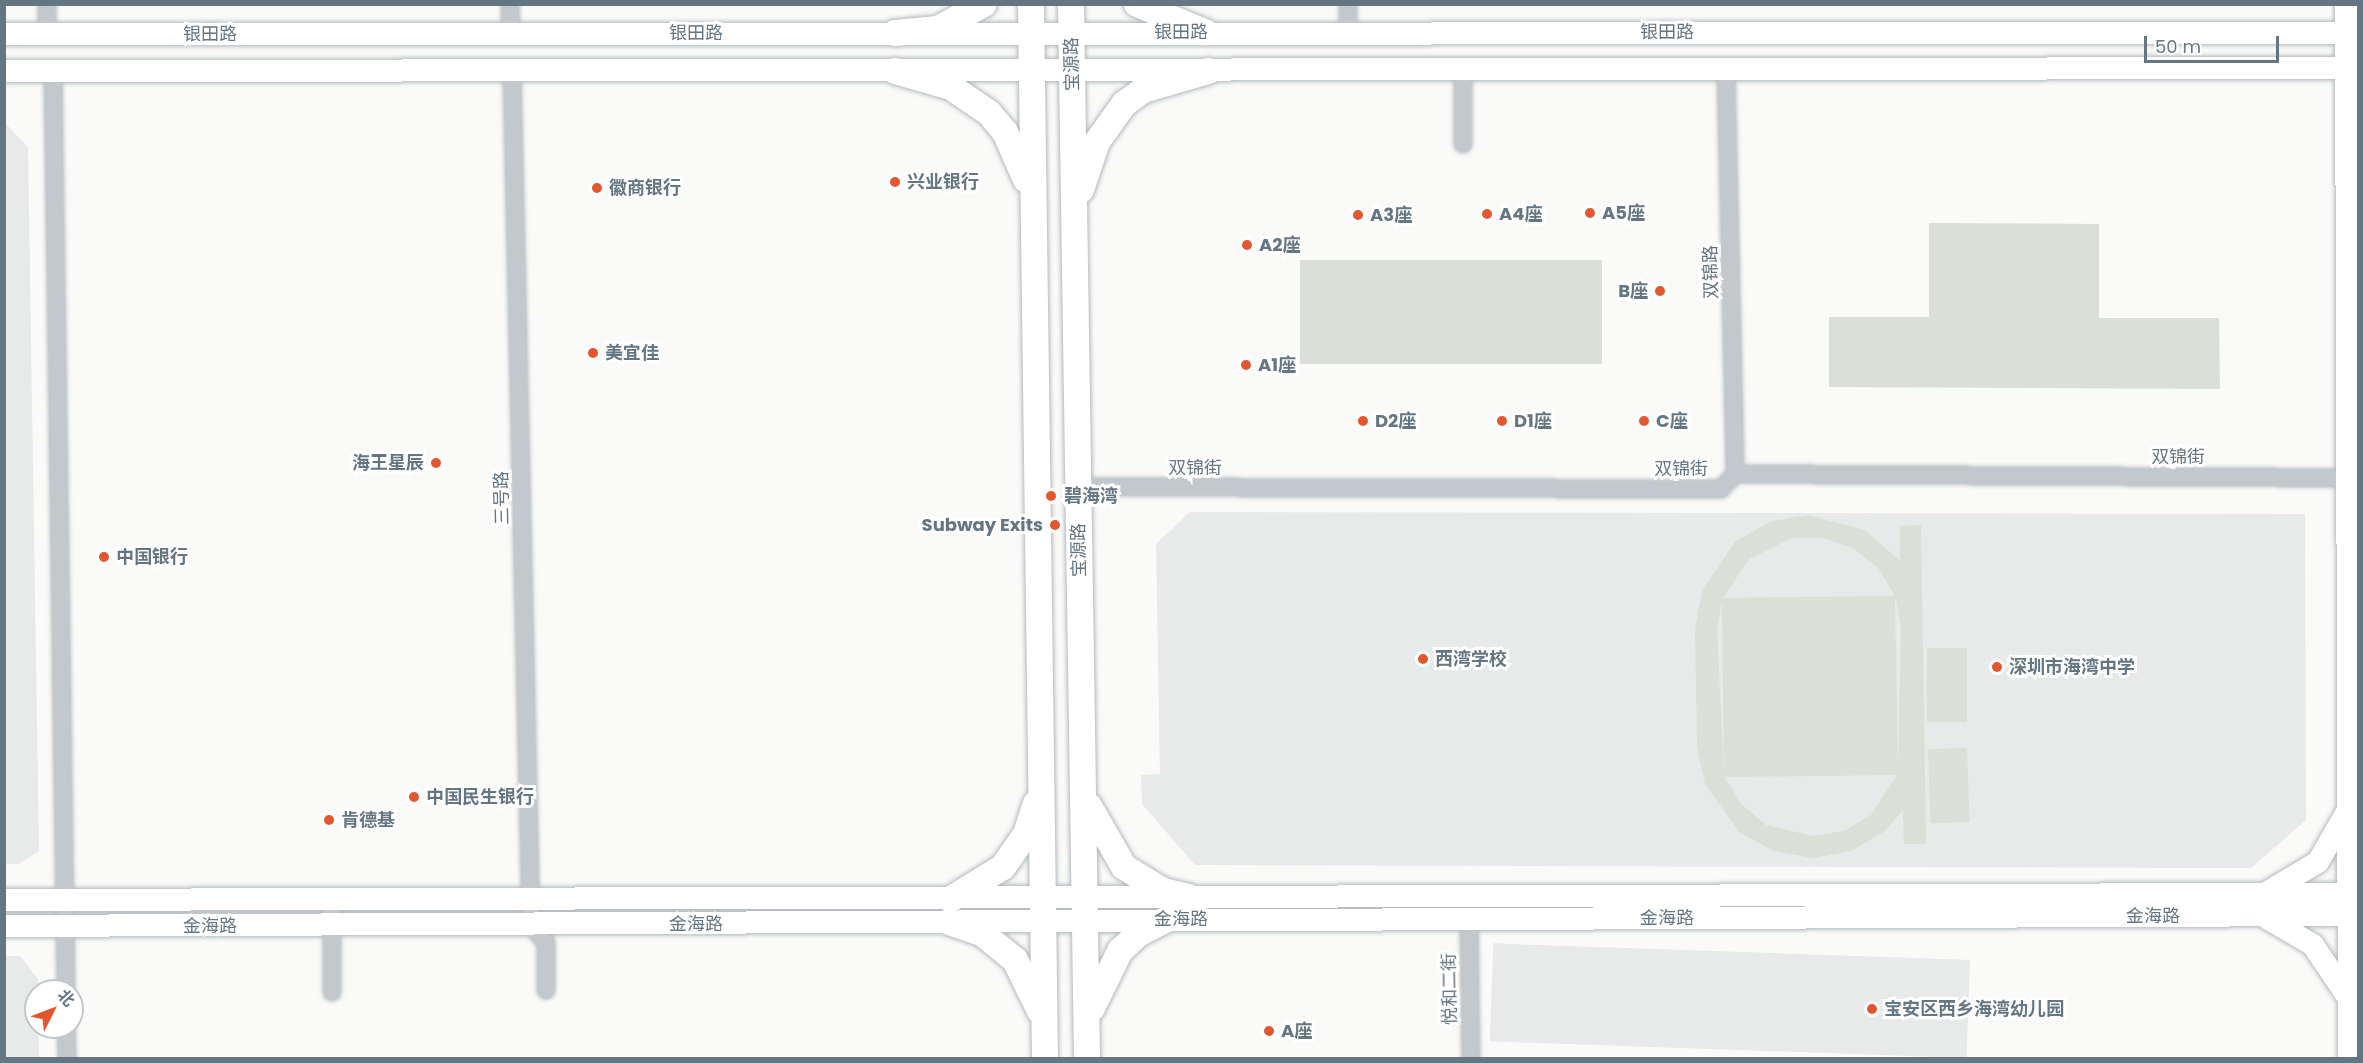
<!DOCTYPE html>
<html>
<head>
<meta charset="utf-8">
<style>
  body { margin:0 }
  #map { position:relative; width:2363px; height:1063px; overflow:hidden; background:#fafaf8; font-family:Poppins,"Noto Sans SC",sans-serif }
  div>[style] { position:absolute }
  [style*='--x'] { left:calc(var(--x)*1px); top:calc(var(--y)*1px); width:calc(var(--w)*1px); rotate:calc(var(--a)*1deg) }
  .built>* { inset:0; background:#e8e9e9; transform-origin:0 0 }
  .green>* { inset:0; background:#dadfd7; transform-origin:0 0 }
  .roads { filter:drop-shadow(0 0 2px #b3babf) drop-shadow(0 0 2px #b3babf) }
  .street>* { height:16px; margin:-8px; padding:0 8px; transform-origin:8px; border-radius:8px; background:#c3c8cc }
  .secondary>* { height:22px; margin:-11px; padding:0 11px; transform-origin:11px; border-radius:11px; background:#fff }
  .primary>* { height:26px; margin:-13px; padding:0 13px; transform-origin:13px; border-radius:13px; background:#fff }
  .dots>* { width:16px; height:16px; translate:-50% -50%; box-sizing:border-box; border:3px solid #fff; border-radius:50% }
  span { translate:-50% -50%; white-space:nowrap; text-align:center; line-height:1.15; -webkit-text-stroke:6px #fff; paint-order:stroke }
  .street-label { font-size:18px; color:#657683 }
  .poi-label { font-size:18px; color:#657683; font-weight:700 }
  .left { translate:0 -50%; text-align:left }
  .right { translate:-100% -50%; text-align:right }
  .frame { position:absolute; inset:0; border:6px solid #657683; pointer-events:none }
  .north { position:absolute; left:24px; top:979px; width:60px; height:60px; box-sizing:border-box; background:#fff; border:2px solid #c1c8cd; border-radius:50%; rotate:48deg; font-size:16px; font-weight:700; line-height:24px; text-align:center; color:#657683 }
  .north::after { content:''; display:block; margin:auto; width:21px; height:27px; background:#e4572e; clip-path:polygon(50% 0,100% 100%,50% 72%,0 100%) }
  .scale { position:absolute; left:2144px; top:36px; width:135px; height:27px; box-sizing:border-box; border:3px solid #657683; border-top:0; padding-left:8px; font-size:18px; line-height:21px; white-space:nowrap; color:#657683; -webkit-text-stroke:4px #fff; paint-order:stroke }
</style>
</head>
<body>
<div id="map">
  <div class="built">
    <div style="clip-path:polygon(5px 123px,28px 147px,39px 851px,19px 864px,4px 864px)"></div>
    <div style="clip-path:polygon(1190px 512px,2305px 514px,2306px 820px,2251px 868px,1195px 865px,1142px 804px,1141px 775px,1160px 774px,1156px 544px)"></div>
    <div style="clip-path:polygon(5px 956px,20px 956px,38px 979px,39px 1058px,5px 1058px)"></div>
    <div style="left:1970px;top:960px;width:98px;height:477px;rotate:92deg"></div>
  </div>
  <div class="green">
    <div style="clip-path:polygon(1929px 223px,2099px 224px,2099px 318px,2219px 318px,2220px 389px,1829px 387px,1829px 317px,1929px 317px)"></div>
    <div style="left:1300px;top:260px;width:302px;height:104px"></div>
    <div style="clip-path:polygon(evenodd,1807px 515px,1865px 530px,1900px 561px,1900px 526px,1921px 525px,1926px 844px,1904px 844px,1903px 810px,1885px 831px,1851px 851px,1813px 858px,1774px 851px,1739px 832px,1705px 784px,1697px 746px,1695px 629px,1702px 591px,1735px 542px,1769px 522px,1807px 515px,1792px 538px,1824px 538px,1854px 549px,1879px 569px,1895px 596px,1723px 598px,1749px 559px,1792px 538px,1807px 515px,1896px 599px,1901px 628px,1898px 772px,1895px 600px,1896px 599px,1807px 515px,1722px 601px,1724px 773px,1724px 774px,1717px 629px,1722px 601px,1807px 515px,1897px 775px,1871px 815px,1844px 831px,1812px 836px,1766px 825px,1741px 804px,1725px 777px,1897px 775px)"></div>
    <div style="left:1927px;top:648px;width:40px;height:74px"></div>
    <div style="left:1967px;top:748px;width:74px;height:39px;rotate:88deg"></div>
  </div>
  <div class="roads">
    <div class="street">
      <div style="--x:47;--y:4;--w:30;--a:90"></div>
      <div style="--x:510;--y:4;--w:30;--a:88"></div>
      <div style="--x:1348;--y:32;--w:28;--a:-90"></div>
      <div style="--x:1463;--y:70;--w:74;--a:90"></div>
      <div style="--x:1726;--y:70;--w:404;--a:88.7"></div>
      <div style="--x:53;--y:71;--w:920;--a:89.19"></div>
      <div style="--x:512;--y:71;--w:854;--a:88.73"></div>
      <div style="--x:531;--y:925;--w:23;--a:50"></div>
      <div style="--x:546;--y:943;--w:47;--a:90"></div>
      <div style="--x:1078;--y:487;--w:643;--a:0.18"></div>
      <div style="--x:1721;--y:489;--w:21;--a:-47"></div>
      <div style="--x:1735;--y:474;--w:614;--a:0.37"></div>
      <div style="--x:332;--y:901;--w:91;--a:90"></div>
      <div style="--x:1469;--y:919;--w:139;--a:89.2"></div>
      <div style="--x:66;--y:1027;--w:31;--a:88"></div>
    </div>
    <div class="secondary">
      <div style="--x:2346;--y:4;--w:1054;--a:89.84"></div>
      <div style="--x:4;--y:34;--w:2354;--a:-0.02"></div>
      <div style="--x:4;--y:71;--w:2354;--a:-0.07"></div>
      <div style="--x:2268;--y:892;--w:58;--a:-31"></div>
      <div style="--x:2318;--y:862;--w:58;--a:-59.9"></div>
      <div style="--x:4;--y:900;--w:2354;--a:-0.15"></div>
      <div style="--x:2267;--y:918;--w:53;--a:30.4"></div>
      <div style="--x:2313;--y:945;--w:63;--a:56.1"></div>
      <div style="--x:4;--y:926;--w:2354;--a:-0.27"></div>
    </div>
    <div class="primary">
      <div style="--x:1031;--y:4;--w:1054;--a:89.24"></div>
      <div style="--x:1071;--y:4;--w:1054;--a:89.13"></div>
      <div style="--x:1137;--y:4;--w:74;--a:22.4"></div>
      <div style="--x:895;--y:33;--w:43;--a:-5.3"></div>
      <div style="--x:938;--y:29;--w:52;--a:-28.5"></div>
      <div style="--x:895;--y:71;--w:58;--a:15.9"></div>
      <div style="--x:951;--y:87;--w:46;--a:34.4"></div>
      <div style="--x:989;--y:113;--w:25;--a:50"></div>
      <div style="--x:1005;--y:132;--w:52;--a:66.4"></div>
      <div style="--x:1081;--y:190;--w:51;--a:-71.6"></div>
      <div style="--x:1097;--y:142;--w:47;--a:-54.6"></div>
      <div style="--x:1124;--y:104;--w:24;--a:-36"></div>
      <div style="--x:1143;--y:90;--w:68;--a:-16.3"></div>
      <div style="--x:1089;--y:806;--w:70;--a:60.2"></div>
      <div style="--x:1124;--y:867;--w:46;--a:31.6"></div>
      <div style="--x:1163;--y:891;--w:26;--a:13"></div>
      <div style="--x:951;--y:899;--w:61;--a:-31.6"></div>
      <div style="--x:1003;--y:867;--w:40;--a:-55.1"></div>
      <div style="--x:1026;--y:834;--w:32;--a:-72"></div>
      <div style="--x:949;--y:922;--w:36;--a:19"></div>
      <div style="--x:983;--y:934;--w:41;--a:39.1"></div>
      <div style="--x:1015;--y:960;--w:57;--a:63.9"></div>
      <div style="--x:1092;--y:1008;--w:64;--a:-63.8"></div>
      <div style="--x:1120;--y:951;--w:25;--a:-43"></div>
      <div style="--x:1138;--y:934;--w:33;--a:-27"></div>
    </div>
  </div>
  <div class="dots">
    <div style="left:895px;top:182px;background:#e4572e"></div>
    <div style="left:597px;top:188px;background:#e4572e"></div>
    <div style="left:1590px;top:213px;background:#e4572e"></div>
    <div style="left:1487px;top:214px;background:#e4572e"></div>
    <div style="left:1358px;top:215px;background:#e4572e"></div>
    <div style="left:1247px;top:245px;background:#e4572e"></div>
    <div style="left:1660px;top:291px;background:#e4572e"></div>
    <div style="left:593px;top:353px;background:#e4572e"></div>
    <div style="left:1246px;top:365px;background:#e4572e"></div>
    <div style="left:1363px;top:421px;background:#e4572e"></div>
    <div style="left:1502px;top:421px;background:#e4572e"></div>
    <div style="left:1644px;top:421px;background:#e4572e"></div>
    <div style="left:436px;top:463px;background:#e4572e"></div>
    <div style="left:1051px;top:496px;background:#e4572e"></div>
    <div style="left:1055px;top:525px;background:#e4572e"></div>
    <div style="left:104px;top:557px;background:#e4572e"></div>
    <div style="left:1423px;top:659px;background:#e4572e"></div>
    <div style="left:1997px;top:667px;background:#e4572e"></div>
    <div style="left:414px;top:797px;background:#e4572e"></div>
    <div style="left:329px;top:820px;background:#e4572e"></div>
    <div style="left:1872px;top:1009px;background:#e4572e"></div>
    <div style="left:1269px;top:1031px;background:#e4572e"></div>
  </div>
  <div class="street-label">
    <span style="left:1181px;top:32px">银田路</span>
    <span style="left:1667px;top:32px">银田路</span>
    <span style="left:696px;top:33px">银田路</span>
    <span style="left:210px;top:34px">银田路</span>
    <span style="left:1072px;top:64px;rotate:-91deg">宝源路</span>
    <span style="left:1711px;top:272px;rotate:-91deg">双锦路</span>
    <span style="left:2178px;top:457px">双锦街</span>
    <span style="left:1195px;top:468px">双锦街</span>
    <span style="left:1681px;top:469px">双锦街</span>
    <span style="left:502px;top:498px;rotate:-91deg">三号路</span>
    <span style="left:1079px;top:550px;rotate:-91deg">宝源路</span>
    <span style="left:2153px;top:916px">金海路</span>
    <span style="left:1667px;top:918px">金海路</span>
    <span style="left:1181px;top:919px">金海路</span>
    <span style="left:696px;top:924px">金海路</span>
    <span style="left:210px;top:926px">金海路</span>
    <span style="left:1450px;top:989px;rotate:-91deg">悦和二街</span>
  </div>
  <div class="poi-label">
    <span class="left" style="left:907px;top:182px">兴业银行</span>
    <span class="left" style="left:609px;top:188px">徽商银行</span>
    <span class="left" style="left:1602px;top:213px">A5座</span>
    <span class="left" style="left:1499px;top:214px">A4座</span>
    <span class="left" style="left:1370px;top:215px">A3座</span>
    <span class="left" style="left:1259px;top:245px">A2座</span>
    <span class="right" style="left:1648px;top:291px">B座</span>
    <span class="left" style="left:605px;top:353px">美宜佳</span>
    <span class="left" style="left:1258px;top:365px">A1座</span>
    <span class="left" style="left:1375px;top:421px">D2座</span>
    <span class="left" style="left:1514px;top:421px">D1座</span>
    <span class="left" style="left:1656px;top:421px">C座</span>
    <span class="right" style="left:424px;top:463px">海王星辰</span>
    <span class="left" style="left:1064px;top:496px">碧海湾</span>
    <span class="right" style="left:1043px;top:525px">Subway Exits</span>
    <span class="left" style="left:116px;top:557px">中国银行</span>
    <span class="left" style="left:1435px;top:659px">西湾学校</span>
    <span class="left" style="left:2009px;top:667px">深圳市海湾中学</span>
    <span class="left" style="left:426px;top:797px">中国民生银行</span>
    <span class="left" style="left:341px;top:820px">肯德基</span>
    <span class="left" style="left:1884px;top:1009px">宝安区西乡海湾幼儿园</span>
    <span class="left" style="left:1281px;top:1031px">A座</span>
  </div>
  <div class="frame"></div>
  <div class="north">北</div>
  <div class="scale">50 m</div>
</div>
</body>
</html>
